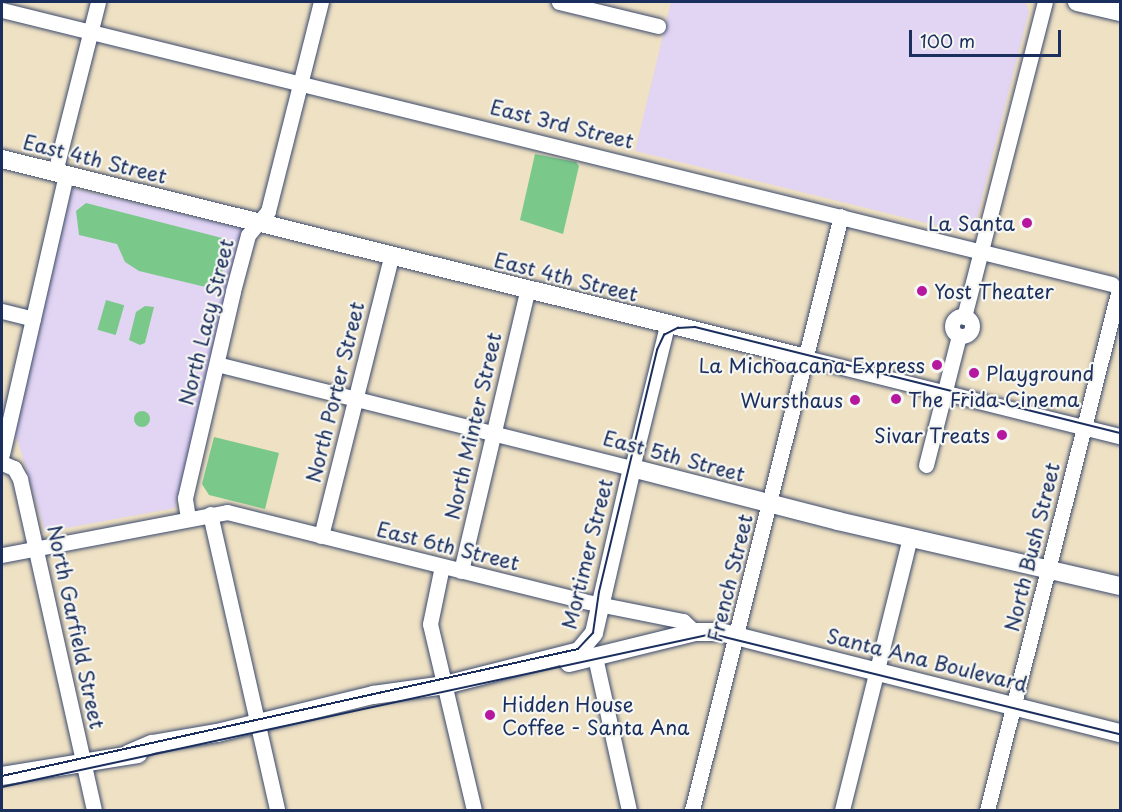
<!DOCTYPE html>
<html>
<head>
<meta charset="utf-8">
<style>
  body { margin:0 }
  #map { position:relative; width:1122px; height:812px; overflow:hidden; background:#efe1c3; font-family:"Playpen Sans",sans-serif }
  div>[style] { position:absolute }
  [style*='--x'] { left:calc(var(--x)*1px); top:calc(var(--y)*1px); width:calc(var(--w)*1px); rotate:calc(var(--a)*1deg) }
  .built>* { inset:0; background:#e2d4f3 }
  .green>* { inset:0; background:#7ac98a; transform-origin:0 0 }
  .round { border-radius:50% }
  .roads { filter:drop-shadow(0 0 2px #3b4a6d) drop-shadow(0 0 2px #3b4a6d) }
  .minor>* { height:15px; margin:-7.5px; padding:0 7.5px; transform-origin:7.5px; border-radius:7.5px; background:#fff }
  .minor>.ring { margin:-7.5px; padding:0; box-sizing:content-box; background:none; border:15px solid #fff; border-radius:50% }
  .major>* { height:18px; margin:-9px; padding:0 9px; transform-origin:9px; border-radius:9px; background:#fff }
  .tram>* { height:1.5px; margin:-0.75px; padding:0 0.75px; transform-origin:0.75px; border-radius:0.75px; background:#1b2f5e }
  .dots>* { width:16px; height:16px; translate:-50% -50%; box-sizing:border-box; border:3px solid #f6f6f2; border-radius:50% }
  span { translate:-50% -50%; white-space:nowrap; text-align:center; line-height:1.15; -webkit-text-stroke:4.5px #f6f6f2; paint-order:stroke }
  .street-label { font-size:20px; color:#1b2f5e }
  .poi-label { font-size:20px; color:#1b2f5e }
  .right { translate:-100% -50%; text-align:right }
  .left { translate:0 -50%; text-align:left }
  .frame { position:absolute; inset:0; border:3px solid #1b2f5e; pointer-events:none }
  .scale { position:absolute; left:909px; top:30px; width:152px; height:27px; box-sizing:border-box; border:3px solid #1b2f5e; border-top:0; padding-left:8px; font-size:18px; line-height:21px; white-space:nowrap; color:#1b2f5e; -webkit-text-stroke:4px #f6f6f2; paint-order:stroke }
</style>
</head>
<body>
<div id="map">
  <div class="built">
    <div style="clip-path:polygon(671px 2px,1025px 2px,1029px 11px,974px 229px,967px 233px,635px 151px)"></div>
    <div style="clip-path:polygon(72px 188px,243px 229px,175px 508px,45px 532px,15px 432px)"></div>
  </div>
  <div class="green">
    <div style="clip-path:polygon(535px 154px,576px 162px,579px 166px,563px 234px,520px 220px)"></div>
    <div style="clip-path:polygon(86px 203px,222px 238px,228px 247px,218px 290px,139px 271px,125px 262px,117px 244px,79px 235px,76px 211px)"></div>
    <div style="left:106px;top:300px;width:19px;height:31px;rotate:16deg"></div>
    <div style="clip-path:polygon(145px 306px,154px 307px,145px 343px,140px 345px,129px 340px,136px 312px)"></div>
    <div class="round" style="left:134px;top:411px;width:16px;height:16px"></div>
    <div style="clip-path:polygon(214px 437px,279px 453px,265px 509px,209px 495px,202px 484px)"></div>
  </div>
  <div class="roads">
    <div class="minor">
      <div style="--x:559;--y:2;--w:102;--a:13.6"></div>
      <div style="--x:2;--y:10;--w:1143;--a:13.87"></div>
      <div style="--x:55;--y:172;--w:175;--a:-75.8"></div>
      <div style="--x:2;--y:311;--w:32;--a:14"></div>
      <div class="ring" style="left:952px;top:316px;width:5px;height:5px"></div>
      <div style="--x:964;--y:317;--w:325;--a:-75.6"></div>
      <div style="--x:806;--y:358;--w:324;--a:14"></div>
      <div style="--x:217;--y:364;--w:428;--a:14.1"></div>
      <div style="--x:632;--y:468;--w:147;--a:-76.2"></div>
      <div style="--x:2;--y:454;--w:286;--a:-77.1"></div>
      <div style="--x:2;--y:463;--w:13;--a:23"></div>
      <div style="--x:14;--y:468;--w:13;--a:61"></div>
      <div style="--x:20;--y:479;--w:339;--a:77.4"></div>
      <div style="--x:926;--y:465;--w:133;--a:-75.7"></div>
      <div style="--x:210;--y:514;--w:303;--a:77.2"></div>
      <div style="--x:188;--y:518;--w:20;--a:-99"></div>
      <div style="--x:185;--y:498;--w:212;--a:-76.9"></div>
      <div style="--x:233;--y:291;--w:58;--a:-75"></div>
      <div style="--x:248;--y:235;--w:31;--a:-50"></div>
      <div style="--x:268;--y:211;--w:216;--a:-75.8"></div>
      <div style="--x:321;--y:536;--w:287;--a:-75.9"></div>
      <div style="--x:2;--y:555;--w:229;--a:-10.8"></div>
      <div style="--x:227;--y:512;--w:367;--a:14"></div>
      <div style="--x:583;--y:601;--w:102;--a:11.3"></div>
      <div style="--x:683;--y:621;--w:16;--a:43"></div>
      <div style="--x:442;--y:566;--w:59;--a:101.7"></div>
      <div style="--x:430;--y:624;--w:191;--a:76.7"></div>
      <div style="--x:461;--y:571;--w:288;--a:-76.7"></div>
      <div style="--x:595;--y:657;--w:157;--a:77.5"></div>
      <div style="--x:692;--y:810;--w:612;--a:-75.92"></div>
      <div style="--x:842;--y:810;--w:280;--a:-76"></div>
      <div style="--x:987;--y:810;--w:533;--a:-75.78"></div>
    </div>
    <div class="major">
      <div style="--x:1077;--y:2;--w:44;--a:13.1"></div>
      <div style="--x:2;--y:159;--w:828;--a:13.9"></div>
      <div style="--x:569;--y:663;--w:130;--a:-13.8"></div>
      <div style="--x:695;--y:632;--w:25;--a:0"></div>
      <div style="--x:720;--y:632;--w:413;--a:14.2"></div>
      <div style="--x:128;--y:754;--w:26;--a:-23"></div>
      <div style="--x:152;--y:744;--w:66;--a:-9.6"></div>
      <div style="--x:217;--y:733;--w:161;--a:-13.7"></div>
      <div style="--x:373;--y:695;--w:73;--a:-7.9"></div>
      <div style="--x:445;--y:685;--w:138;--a:-14.2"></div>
      <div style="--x:579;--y:651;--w:23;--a:-50"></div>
      <div style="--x:594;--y:633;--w:169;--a:-77"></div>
      <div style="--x:632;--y:468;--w:213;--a:14.4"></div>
      <div style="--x:838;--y:521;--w:289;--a:13"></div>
      <div style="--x:2;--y:776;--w:138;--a:-9.2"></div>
    </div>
  </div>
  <div class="tram">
    <div style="--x:2;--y:776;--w:590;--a:-12.43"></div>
    <div style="--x:578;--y:649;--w:22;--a:-47"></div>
    <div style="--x:593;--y:633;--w:41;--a:-81.7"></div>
    <div style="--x:599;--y:592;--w:249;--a:-76.5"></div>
    <div style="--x:657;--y:350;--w:17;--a:-65"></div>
    <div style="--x:664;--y:335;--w:16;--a:-27"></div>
    <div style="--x:678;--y:328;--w:17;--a:-3"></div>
    <div style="--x:695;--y:327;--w:438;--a:14"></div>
    <div style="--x:2;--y:787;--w:726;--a:-12.16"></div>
    <div style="--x:712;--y:634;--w:420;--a:13.8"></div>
  </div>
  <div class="dots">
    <div style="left:1027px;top:223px;background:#b5179e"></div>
    <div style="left:922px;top:291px;background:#b5179e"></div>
    <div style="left:937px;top:365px;background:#b5179e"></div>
    <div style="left:974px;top:373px;background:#b5179e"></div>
    <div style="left:896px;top:399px;background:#b5179e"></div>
    <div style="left:855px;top:400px;background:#b5179e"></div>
    <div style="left:1002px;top:435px;background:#b5179e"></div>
    <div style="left:490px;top:715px;background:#b5179e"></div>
  </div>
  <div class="street-label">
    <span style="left:562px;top:124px;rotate:14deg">East 3rd Street</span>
    <span style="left:95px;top:159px;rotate:14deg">East 4th Street</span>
    <span style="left:566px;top:277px;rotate:14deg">East 4th Street</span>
    <span style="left:206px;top:322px;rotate:-76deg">North Lacy Street</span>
    <span style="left:335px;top:392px;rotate:-76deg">North Porter Street</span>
    <span style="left:473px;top:426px;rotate:-77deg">North Minter Street</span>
    <span style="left:674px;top:456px;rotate:15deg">East 5th Street</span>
    <span style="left:448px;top:546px;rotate:14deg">East 6th Street</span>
    <span style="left:1032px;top:547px;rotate:-76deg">North Bush Street</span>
    <span style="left:587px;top:554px;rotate:-76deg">Mortimer Street</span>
    <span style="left:730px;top:578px;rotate:-76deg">French Street</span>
    <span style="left:76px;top:627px;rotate:78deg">North Garfield Street</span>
    <span style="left:927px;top:660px;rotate:14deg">Santa Ana Boulevard</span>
  </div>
  <div class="poi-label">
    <span class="right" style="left:1015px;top:223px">La Santa</span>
    <span class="left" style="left:934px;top:291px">Yost Theater</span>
    <span class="right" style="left:925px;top:365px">La Michoacana Express</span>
    <span class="left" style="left:986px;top:373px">Playground</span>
    <span class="left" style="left:908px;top:399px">The Frida Cinema</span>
    <span class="right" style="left:843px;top:400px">Wursthaus</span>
    <span class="right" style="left:990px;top:435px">Sivar Treats</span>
    <span class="left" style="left:502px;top:716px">Hidden House<br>Coffee - Santa Ana</span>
  </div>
  <div class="frame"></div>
  <div class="scale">100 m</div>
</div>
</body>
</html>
